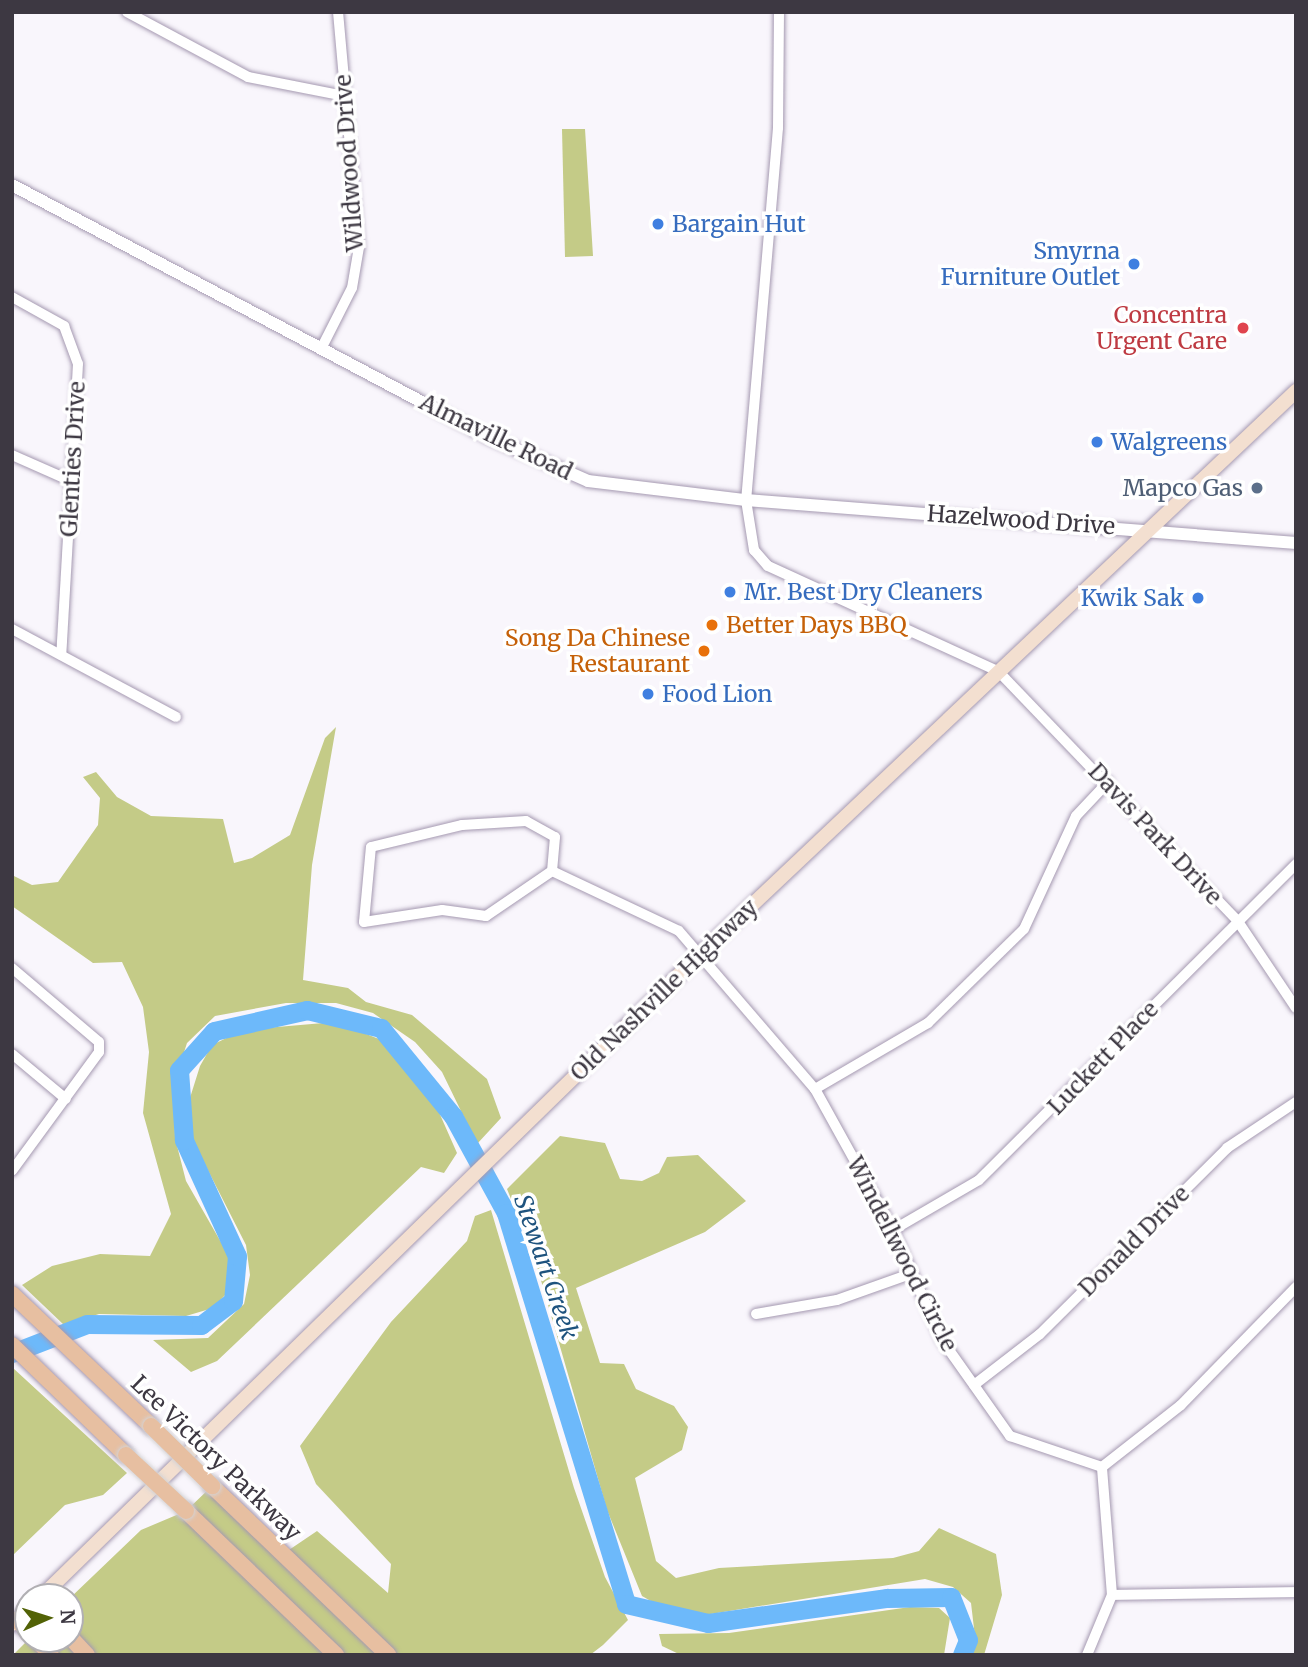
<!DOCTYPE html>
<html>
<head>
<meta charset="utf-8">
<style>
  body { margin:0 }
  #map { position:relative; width:1308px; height:1667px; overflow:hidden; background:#f9f6fc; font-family:Merriweather,serif }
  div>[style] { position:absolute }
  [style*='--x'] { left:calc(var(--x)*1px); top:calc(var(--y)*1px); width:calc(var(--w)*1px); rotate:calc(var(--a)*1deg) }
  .green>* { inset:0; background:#c4cb87 }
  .river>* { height:19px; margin:-9.5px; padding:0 9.5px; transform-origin:9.5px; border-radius:9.5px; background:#6db9fa }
  .roads { filter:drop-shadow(0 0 2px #a599b1) drop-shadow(0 0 2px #a599b1) }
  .minor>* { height:10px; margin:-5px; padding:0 5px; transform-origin:5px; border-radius:5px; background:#fff }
  .tertiary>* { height:12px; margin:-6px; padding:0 6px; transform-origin:6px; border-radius:6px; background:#fff }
  .secondary>* { height:14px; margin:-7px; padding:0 7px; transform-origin:7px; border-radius:7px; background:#f3dfd0 }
  .primary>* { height:16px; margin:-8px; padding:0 8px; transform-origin:8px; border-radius:8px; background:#e7bfa1 }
  .bridges { filter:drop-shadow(0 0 2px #d4d3d5) drop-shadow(0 0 2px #d4d3d5) }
  .primary-bridge>* { height:16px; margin:-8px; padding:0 8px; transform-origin:8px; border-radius:8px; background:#e7bfa1 }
  .dots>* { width:19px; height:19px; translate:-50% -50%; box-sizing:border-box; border:4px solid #fff; border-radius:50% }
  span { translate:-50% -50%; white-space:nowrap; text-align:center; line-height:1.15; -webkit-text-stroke:7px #fff; paint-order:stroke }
  .street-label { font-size:23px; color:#3d3842 }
  .shop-label { font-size:23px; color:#366cbe }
  .left { translate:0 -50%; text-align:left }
  .right { translate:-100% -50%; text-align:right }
  .health-label { font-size:23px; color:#be3a42 }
  .service-label { font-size:23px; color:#4e5e75 }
  .food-label { font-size:23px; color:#c56008 }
  .water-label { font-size:24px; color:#1e537e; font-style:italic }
  .frame { position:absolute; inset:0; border:14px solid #3d3842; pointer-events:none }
  .north { position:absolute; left:14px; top:1583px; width:70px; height:70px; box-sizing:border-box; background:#fff; border:2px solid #b1afb3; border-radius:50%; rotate:87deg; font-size:19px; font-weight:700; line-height:28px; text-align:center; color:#3d3842 }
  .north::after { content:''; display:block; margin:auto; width:24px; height:32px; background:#526206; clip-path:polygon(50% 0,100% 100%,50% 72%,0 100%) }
</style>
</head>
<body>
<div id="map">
  <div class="green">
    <div style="clip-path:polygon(562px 129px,585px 129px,593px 256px,565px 257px)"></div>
    <div style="clip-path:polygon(336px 727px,312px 865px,303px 980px,348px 988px,366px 1002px,412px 1015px,487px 1079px,501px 1118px,477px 1144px,442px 1072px,415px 1042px,373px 1013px,336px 1003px,286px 1003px,215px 1016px,187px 1043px,174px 1083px,175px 1138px,186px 1181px,230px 1258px,228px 1292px,213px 1308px,186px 1316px,99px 1314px,64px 1325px,22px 1285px,52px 1266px,100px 1254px,150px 1256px,171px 1214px,143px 1113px,149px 1052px,143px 1007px,122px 962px,93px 963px,12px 906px,12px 875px,32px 885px,58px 882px,98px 825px,100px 798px,83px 777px,96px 772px,117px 797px,151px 816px,223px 819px,234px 863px,252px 858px,290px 835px,325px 738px)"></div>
    <div style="clip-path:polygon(335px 1022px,379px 1039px,438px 1110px,457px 1153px,444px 1173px,421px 1167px,217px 1361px,191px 1372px,153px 1340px,208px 1338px,244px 1304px,250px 1275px,246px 1245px,189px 1133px,189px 1101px,200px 1066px,212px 1045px,243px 1030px)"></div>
    <div style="clip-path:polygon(560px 1136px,605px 1143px,620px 1179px,642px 1181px,659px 1173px,667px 1157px,698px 1155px,746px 1201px,705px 1232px,576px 1288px,600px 1363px,624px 1364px,636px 1389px,674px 1406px,688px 1427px,682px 1450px,635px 1478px,656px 1561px,676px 1578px,719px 1568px,893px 1558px,919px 1551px,939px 1528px,996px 1554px,1002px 1595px,984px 1655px,968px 1655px,975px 1637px,971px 1603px,953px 1587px,925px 1579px,705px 1615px,663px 1608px,642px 1596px,607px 1510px,534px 1256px,507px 1189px)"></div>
    <div style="clip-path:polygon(491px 1210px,574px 1488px,605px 1577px,628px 1620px,603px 1645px,590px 1655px,13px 1655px,29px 1639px,70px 1639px,70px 1598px,141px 1530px,186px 1511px,212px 1486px,283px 1554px,317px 1531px,388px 1593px,391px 1564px,316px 1484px,300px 1446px,391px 1322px,467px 1241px,475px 1216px)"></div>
    <div style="clip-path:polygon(13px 1368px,127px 1473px,103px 1495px,65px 1505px,12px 1556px)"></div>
    <div style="clip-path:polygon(910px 1607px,939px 1608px,950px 1618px,944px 1655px,681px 1655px,662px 1646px,659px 1634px,729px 1633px)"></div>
  </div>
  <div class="river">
    <div style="--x:12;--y:1353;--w:80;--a:-21.1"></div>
    <div style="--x:87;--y:1324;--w:114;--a:0.5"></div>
    <div style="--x:201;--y:1325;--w:40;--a:-37"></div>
    <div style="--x:233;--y:1301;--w:45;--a:-84.9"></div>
    <div style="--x:237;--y:1256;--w:128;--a:-114.6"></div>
    <div style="--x:184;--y:1140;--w:70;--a:-94.1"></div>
    <div style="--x:179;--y:1070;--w:52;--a:-48.1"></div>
    <div style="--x:214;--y:1031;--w:95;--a:-12.7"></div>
    <div style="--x:307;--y:1010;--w:76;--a:13.7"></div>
    <div style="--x:381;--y:1028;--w:114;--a:50.7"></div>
    <div style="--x:453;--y:1116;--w:111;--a:61.3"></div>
    <div style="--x:506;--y:1213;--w:409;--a:72.9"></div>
    <div style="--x:626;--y:1604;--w:84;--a:13"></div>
    <div style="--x:708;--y:1623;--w:181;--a:-8"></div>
    <div style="--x:887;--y:1598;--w:64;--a:-0.9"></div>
    <div style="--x:951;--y:1597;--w:46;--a:68.4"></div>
    <div style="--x:968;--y:1640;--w:16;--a:112"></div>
  </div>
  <div class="roads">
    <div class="minor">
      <div style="--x:127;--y:12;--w:137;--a:28.2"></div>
      <div style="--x:248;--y:77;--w:99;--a:11.1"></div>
      <div style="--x:779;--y:12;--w:116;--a:90.5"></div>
      <div style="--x:778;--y:128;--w:373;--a:94.9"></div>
      <div style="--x:746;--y:500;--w:51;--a:80.9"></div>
      <div style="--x:754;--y:550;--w:21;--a:49"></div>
      <div style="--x:768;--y:566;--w:254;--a:24.6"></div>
      <div style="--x:999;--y:672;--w:344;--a:46.2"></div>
      <div style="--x:1237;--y:920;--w:106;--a:56.2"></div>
      <div style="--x:12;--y:297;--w:60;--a:29.1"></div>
      <div style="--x:64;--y:326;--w:40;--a:69.8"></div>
      <div style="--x:78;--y:364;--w:291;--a:93.3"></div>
      <div style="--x:321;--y:349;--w:68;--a:-63.1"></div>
      <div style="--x:352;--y:288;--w:42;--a:-80.3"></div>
      <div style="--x:359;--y:247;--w:236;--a:-95.1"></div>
      <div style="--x:12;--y:455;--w:64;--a:23.8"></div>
      <div style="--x:12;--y:629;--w:186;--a:28.2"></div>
      <div style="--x:552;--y:871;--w:80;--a:145.7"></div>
      <div style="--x:486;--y:916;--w:44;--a:-172.2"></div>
      <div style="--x:442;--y:910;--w:79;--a:171.3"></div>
      <div style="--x:364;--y:922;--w:75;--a:-84.7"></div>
      <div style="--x:371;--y:847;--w:94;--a:-13.6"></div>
      <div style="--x:462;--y:825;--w:64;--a:-3.6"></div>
      <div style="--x:526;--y:821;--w:33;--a:29"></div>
      <div style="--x:555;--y:837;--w:34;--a:95"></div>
      <div style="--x:552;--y:871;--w:140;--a:25.3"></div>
      <div style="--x:679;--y:931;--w:208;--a:49.3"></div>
      <div style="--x:815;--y:1089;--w:161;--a:61"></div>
      <div style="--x:893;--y:1230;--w:120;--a:66"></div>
      <div style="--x:942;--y:1340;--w:118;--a:54.7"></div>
      <div style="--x:1010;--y:1436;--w:97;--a:18.6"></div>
      <div style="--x:1102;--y:1467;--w:100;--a:-38.1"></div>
      <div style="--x:1181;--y:1405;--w:165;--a:-45.7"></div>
      <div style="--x:12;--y:968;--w:114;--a:40.4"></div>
      <div style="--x:99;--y:1042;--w:10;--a:90"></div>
      <div style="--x:99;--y:1052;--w:147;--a:126.2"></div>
      <div style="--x:12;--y:1054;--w:70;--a:39.8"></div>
      <div style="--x:815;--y:1089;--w:131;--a:-30.3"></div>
      <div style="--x:928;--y:1023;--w:134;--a:-44.4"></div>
      <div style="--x:1024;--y:929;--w:124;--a:-65.3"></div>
      <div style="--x:1076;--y:816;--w:47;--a:-46.7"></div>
      <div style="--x:893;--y:1230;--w:99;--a:-30.2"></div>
      <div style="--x:979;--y:1180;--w:448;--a:-44.9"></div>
      <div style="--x:756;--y:1314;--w:82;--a:-9.8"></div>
      <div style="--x:837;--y:1300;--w:77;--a:-19.6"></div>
      <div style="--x:974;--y:1385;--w:83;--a:-37.7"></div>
      <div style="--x:1040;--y:1334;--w:264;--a:-44.8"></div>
      <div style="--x:1227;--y:1148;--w:83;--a:-33.7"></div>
      <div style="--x:1112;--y:1595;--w:184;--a:-0.9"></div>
      <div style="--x:1087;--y:1655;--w:65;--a:-67.4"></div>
      <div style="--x:1112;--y:1595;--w:128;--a:-94.5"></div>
    </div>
    <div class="tertiary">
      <div style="--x:12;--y:185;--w:536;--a:27.9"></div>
      <div style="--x:486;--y:436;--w:111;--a:23.8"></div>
      <div style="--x:588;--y:481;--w:159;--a:6.9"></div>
      <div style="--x:746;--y:500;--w:552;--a:4.47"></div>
    </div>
    <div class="secondary">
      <div style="--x:41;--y:1597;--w:918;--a:-44.29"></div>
      <div style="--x:698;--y:956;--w:823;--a:-43.37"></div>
      <div style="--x:12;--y:1624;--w:22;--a:-43"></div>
    </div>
    <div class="primary">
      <div style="--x:12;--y:1294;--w:192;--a:43.5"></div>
      <div style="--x:12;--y:1345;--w:158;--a:44"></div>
      <div style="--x:212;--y:1486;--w:244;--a:43.8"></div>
      <div style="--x:186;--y:1511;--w:208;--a:43.8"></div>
      <div style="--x:17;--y:1620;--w:16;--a:45"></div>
      <div style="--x:70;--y:1637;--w:25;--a:47"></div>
      <div style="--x:36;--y:1639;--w:22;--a:47"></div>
    </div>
  </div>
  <div class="bridges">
    <div class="primary-bridge">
      <div style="--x:151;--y:1426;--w:86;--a:44.5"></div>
      <div style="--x:126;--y:1455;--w:82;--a:43"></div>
    </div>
  </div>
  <div class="dots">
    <div style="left:658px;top:224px;background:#3f7fe0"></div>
    <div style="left:1134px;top:264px;background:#3f7fe0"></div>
    <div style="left:1243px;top:328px;background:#e0444e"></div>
    <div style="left:1097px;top:442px;background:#3f7fe0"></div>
    <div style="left:1257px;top:488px;background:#5c6f8a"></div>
    <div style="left:730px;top:592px;background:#3f7fe0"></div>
    <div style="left:1198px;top:598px;background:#3f7fe0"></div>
    <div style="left:712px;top:625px;background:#e8710a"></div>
    <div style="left:704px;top:651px;background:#e8710a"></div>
    <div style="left:648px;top:694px;background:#3f7fe0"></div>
  </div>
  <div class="street-label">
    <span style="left:349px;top:163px;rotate:-94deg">Wildwood Drive</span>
    <span style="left:496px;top:437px;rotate:26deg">Almaville Road</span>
    <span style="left:73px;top:459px;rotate:-87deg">Glenties Drive</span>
    <span style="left:1021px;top:520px;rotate:4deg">Hazelwood Drive</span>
    <span style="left:1155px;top:834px;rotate:47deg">Davis Park Drive</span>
    <span style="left:664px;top:990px;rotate:-44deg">Old Nashville Highway</span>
    <span style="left:1103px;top:1058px;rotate:-46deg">Luckett Place</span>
    <span style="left:1134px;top:1241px;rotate:-45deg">Donald Drive</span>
    <span style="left:902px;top:1254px;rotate:63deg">Windellwood Circle</span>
    <span style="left:216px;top:1458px;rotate:44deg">Lee Victory Parkway</span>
  </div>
  <div class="shop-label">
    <span class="left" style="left:672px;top:224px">Bargain Hut</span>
    <span class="right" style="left:1120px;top:264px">Smyrna<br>Furniture Outlet</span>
    <span class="left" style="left:1111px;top:442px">Walgreens</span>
    <span class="left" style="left:744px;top:592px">Mr. Best Dry Cleaners</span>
    <span class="right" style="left:1184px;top:598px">Kwik Sak</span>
    <span class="left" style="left:662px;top:694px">Food Lion</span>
  </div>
  <div class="health-label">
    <span class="right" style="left:1227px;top:328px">Concentra<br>Urgent Care</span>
  </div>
  <div class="service-label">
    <span class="right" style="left:1243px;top:488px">Mapco Gas</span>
  </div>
  <div class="food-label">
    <span class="left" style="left:726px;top:625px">Better Days BBQ</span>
    <span class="right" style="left:690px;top:651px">Song Da Chinese<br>Restaurant</span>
  </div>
  <div class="water-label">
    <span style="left:546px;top:1267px;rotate:71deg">Stewart Creek</span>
  </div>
  <div class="frame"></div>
  <div class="north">N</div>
</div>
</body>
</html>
